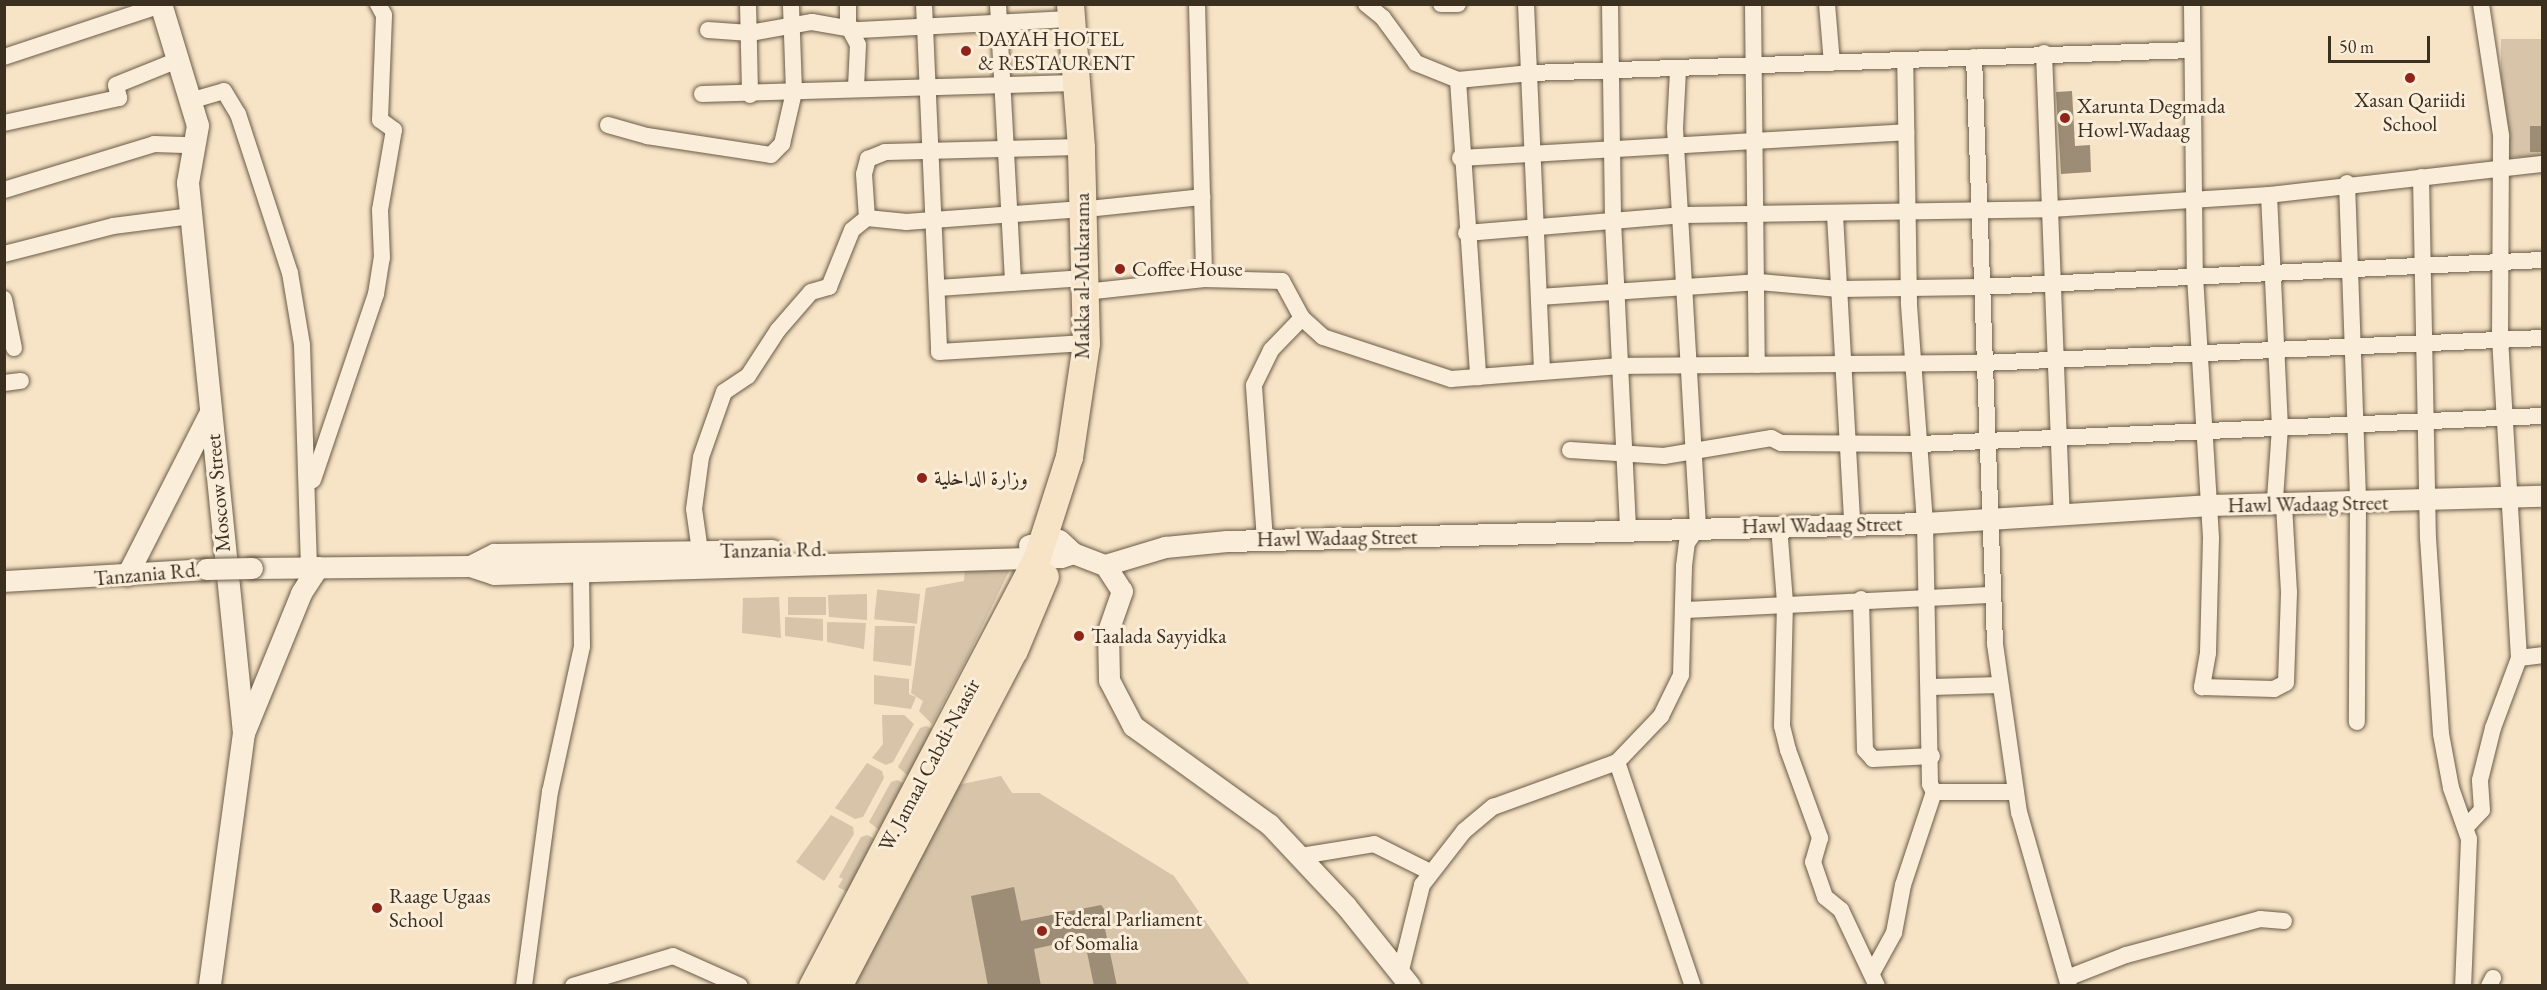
<!DOCTYPE html>
<html>
<head>
<meta charset="utf-8">
<style>
  body { margin:0 }
  #map { position:relative; width:2547px; height:990px; overflow:hidden; background:#f7e3c5; font-family:"EB Garamond",Amiri,serif }
  div>[style] { position:absolute }
  [style*='--x'] { left:calc(var(--x)*1px); top:calc(var(--y)*1px); width:calc(var(--w)*1px); rotate:calc(var(--a)*1deg) }
  .green>* { inset:0; background:#d7c4a9; transform-origin:0 0 }
  .building>* { inset:0; background:#9d8d76; transform-origin:0 0 }
  .roads { filter:drop-shadow(0 0 2px #6a5c49) drop-shadow(0 0 2px #6a5c49) }
  .minor>* { height:16px; margin:-8px; padding:0 8px; transform-origin:8px; border-radius:8px; background:#faedd9 }
  .tertiary>* { height:21px; margin:-10.5px; padding:0 10.5px; transform-origin:10.5px; border-radius:10.5px; background:#faedd9 }
  .secondary>* { height:22px; margin:-11px; padding:0 11px; transform-origin:11px; border-radius:11px; background:#faedd9 }
  .trunk>* { height:27px; margin:-13.5px; padding:0 13.5px; transform-origin:13.5px; border-radius:13.5px; background:#f7e3c5 }
  .bridges { filter:drop-shadow(0 0 2px #6a5c49) drop-shadow(0 0 2px #6a5c49) }
  .tertiary-bridge>* { height:21px; margin:-10.5px; padding:0 10.5px; transform-origin:10.5px; border-radius:10.5px; background:#faedd9 }
  .dots>* { width:16px; height:16px; translate:-50% -50%; box-sizing:border-box; border:3px solid #faedd9; border-radius:50% }
  span { translate:-50% -50%; white-space:nowrap; text-align:center; line-height:1.15; -webkit-text-stroke:6px #faedd9; paint-order:stroke }
  .poi-label { font-size:21px; color:#3b2f20 }
  .left { translate:0 -50%; text-align:left }
  .street-label { font-size:21px; color:#3b2f20 }
  .frame { position:absolute; inset:0; border:6px solid #3b2f20; pointer-events:none }
  .scale { position:absolute; left:2328px; top:36px; width:102px; height:27px; box-sizing:border-box; border:3px solid #3b2f20; border-top:0; padding-left:8px; font-size:18px; line-height:21px; white-space:nowrap; color:#3b2f20; -webkit-text-stroke:4px #faedd9; paint-order:stroke }
</style>
</head>
<body>
<div id="map">
  <div class="green">
    <div style="left:2542px;top:39px;width:118px;height:41px;rotate:90deg"></div>
    <div style="clip-path:polygon(1011px 567px,966px 660px,932px 724px,919px 711px,923px 701px,911px 693px,926px 588px,964px 581px,965px 568px)"></div>
    <div style="clip-path:polygon(867px 594px,867px 620px,829px 617px,828px 595px)"></div>
    <div style="left:920px;top:594px;width:30px;height:43px;rotate:96deg"></div>
    <div style="clip-path:polygon(779px 597px,781px 638px,742px 633px,743px 598px)"></div>
    <div style="left:788px;top:597px;width:38px;height:18px"></div>
    <div style="clip-path:polygon(785px 617px,823px 619px,823px 641px,785px 636px)"></div>
    <div style="clip-path:polygon(827px 622px,866px 623px,864px 649px,827px 642px)"></div>
    <div style="clip-path:polygon(875px 626px,915px 626px,911px 666px,873px 661px)"></div>
    <div style="clip-path:polygon(874px 675px,909px 679px,909px 694px,916px 697px,911px 709px,874px 704px)"></div>
    <div style="clip-path:polygon(882px 715px,904px 715px,914px 724px,893px 762px,886px 765px,872px 758px,883px 744px)"></div>
    <div style="clip-path:polygon(926px 726px,940px 733px,913px 780px,898px 767px,920px 728px)"></div>
    <div style="clip-path:polygon(867px 763px,882px 771px,884px 778px,863px 817px,855px 819px,835px 808px)"></div>
    <div style="clip-path:polygon(1001px 776px,1012px 793px,1039px 793px,1174px 876px,1250px 985px,852px 986px,952px 786px)"></div>
    <div style="clip-path:polygon(897px 780px,910px 786px,884px 834px,869px 822px,891px 782px)"></div>
    <div style="clip-path:polygon(831px 815px,853px 827px,854px 834px,824px 881px,796px 862px)"></div>
    <div style="clip-path:polygon(867px 835px,881px 842px,851px 894px,838px 887px,843px 879px,839px 877px,861px 837px)"></div>
  </div>
  <div class="building">
    <div style="clip-path:polygon(2072px 91px,2075px 146px,2090px 145px,2091px 172px,2061px 174px,2056px 92px)"></div>
    <div style="left:2530px;top:126px;width:12px;height:26px"></div>
    <div style="clip-path:polygon(1014px 887px,1021px 921px,1101px 905px,1110px 917px,1104px 924px,1117px 986px,1094px 986px,1084px 938px,1034px 949px,1041px 986px,988px 986px,971px 896px)"></div>
  </div>
  <div class="roads">
    <div class="minor">
      <div style="--x:748;--y:4;--w:91;--a:88.7"></div>
      <div style="--x:848;--y:4;--w:22;--a:90"></div>
      <div style="--x:848;--y:26;--w:21;--a:62"></div>
      <div style="--x:858;--y:45;--w:42;--a:92.7"></div>
      <div style="--x:924;--y:4;--w:348;--a:87.5"></div>
      <div style="--x:939;--y:352;--w:147;--a:-3.5"></div>
      <div style="--x:998;--y:4;--w:279;--a:86.9"></div>
      <div style="--x:1197;--y:4;--w:275;--a:88.5"></div>
      <div style="--x:1366;--y:4;--w:22;--a:39"></div>
      <div style="--x:1383;--y:18;--w:56;--a:53.7"></div>
      <div style="--x:1416;--y:63;--w:45;--a:22"></div>
      <div style="--x:1458;--y:80;--w:73;--a:-5.5"></div>
      <div style="--x:1531;--y:73;--w:661;--a:-1.99"></div>
      <div style="--x:1441;--y:4;--w:17;--a:0"></div>
      <div style="--x:1526;--y:4;--w:367;--a:87.5"></div>
      <div style="--x:1610;--y:4;--w:217;--a:89.2"></div>
      <div style="--x:1613;--y:221;--w:310;--a:87.2"></div>
      <div style="--x:1753;--y:4;--w:361;--a:89.4"></div>
      <div style="--x:1827;--y:4;--w:59;--a:85.2"></div>
      <div style="--x:2192;--y:4;--w:272;--a:89.4"></div>
      <div style="--x:2195;--y:276;--w:262;--a:86.5"></div>
      <div style="--x:2211;--y:538;--w:115;--a:91.5"></div>
      <div style="--x:2208;--y:653;--w:35;--a:100"></div>
      <div style="--x:2202;--y:687;--w:72;--a:1.6"></div>
      <div style="--x:2274;--y:689;--w:13;--a:-27"></div>
      <div style="--x:2286;--y:683;--w:91;--a:-88.1"></div>
      <div style="--x:2289;--y:592;--w:86;--a:-93.3"></div>
      <div style="--x:2284;--y:506;--w:11;--a:-142"></div>
      <div style="--x:2275;--y:499;--w:71;--a:-86"></div>
      <div style="--x:2280;--y:428;--w:233;--a:-92.7"></div>
      <div style="--x:708;--y:30;--w:42;--a:4.1"></div>
      <div style="--x:750;--y:33;--w:63;--a:-10.1"></div>
      <div style="--x:812;--y:22;--w:47;--a:9.9"></div>
      <div style="--x:858;--y:30;--w:213;--a:-3"></div>
      <div style="--x:2044;--y:53;--w:463;--a:87.8"></div>
      <div style="--x:4;--y:57;--w:165;--a:-18.3"></div>
      <div style="--x:1974;--y:57;--w:587;--a:87.95"></div>
      <div style="--x:1995;--y:644;--w:170;--a:81.9"></div>
      <div style="--x:2019;--y:812;--w:181;--a:74"></div>
      <div style="--x:1458;--y:80;--w:298;--a:86.1"></div>
      <div style="--x:702;--y:94;--w:373;--a:-1.7"></div>
      <div style="--x:193;--y:100;--w:32;--a:-16"></div>
      <div style="--x:224;--y:91;--w:27;--a:59"></div>
      <div style="--x:238;--y:114;--w:167;--a:71.9"></div>
      <div style="--x:290;--y:273;--w:73;--a:80.5"></div>
      <div style="--x:302;--y:345;--w:222;--a:88.2"></div>
      <div style="--x:4;--y:123;--w:118;--a:-12.3"></div>
      <div style="--x:119;--y:98;--w:13;--a:-103"></div>
      <div style="--x:116;--y:85;--w:67;--a:-22"></div>
      <div style="--x:608;--y:125;--w:41;--a:15.8"></div>
      <div style="--x:647;--y:136;--w:125;--a:8.7"></div>
      <div style="--x:771;--y:155;--w:16;--a:-45"></div>
      <div style="--x:782;--y:144;--w:53;--a:-77"></div>
      <div style="--x:794;--y:92;--w:88;--a:-92"></div>
      <div style="--x:1460;--y:158;--w:447;--a:-3.3"></div>
      <div style="--x:2421;--y:177;--w:361;--a:88.9"></div>
      <div style="--x:2428;--y:538;--w:196;--a:86.2"></div>
      <div style="--x:2441;--y:734;--w:55;--a:79.5"></div>
      <div style="--x:2451;--y:788;--w:54;--a:70.6"></div>
      <div style="--x:2469;--y:839;--w:147;--a:92.3"></div>
      <div style="--x:2347;--y:183;--w:320;--a:88"></div>
      <div style="--x:2358;--y:503;--w:219;--a:90.3"></div>
      <div style="--x:4;--y:190;--w:157;--a:-17"></div>
      <div style="--x:154;--y:144;--w:38;--a:2"></div>
      <div style="--x:1097;--y:208;--w:106;--a:-6"></div>
      <div style="--x:1835;--y:215;--w:308;--a:86.8"></div>
      <div style="--x:867;--y:218;--w:44;--a:-93.9"></div>
      <div style="--x:864;--y:174;--w:16;--a:-75"></div>
      <div style="--x:868;--y:159;--w:18;--a:-22"></div>
      <div style="--x:885;--y:152;--w:196;--a:-1.5"></div>
      <div style="--x:1466;--y:233;--w:219;--a:-4.7"></div>
      <div style="--x:1684;--y:215;--w:367;--a:-0.9"></div>
      <div style="--x:2051;--y:209;--w:218;--a:-3.7"></div>
      <div style="--x:2269;--y:195;--w:275;--a:-6.5"></div>
      <div style="--x:4;--y:254;--w:113;--a:-14.4"></div>
      <div style="--x:113;--y:226;--w:79;--a:-7.3"></div>
      <div style="--x:938;--y:288;--w:147;--a:-3.9"></div>
      <div style="--x:1085;--y:292;--w:120;--a:-6.2"></div>
      <div style="--x:1204;--y:279;--w:78;--a:1.5"></div>
      <div style="--x:1282;--y:281;--w:42;--a:61.6"></div>
      <div style="--x:1302;--y:318;--w:28;--a:42"></div>
      <div style="--x:1323;--y:337;--w:135;--a:18.2"></div>
      <div style="--x:1451;--y:379;--w:170;--a:-4.4"></div>
      <div style="--x:1621;--y:366;--w:362;--a:-0.5"></div>
      <div style="--x:1983;--y:363;--w:560;--a:-2.56"></div>
      <div style="--x:1539;--y:297;--w:221;--a:-3.9"></div>
      <div style="--x:1759;--y:282;--w:80;--a:5"></div>
      <div style="--x:1839;--y:289;--w:141;--a:-0.8"></div>
      <div style="--x:1980;--y:287;--w:563;--a:-2.75"></div>
      <div style="--x:4;--y:299;--w:50;--a:78.5"></div>
      <div style="--x:4;--y:383;--w:17;--a:-7"></div>
      <div style="--x:1570;--y:450;--w:94;--a:3.7"></div>
      <div style="--x:1664;--y:456;--w:109;--a:-9.5"></div>
      <div style="--x:1771;--y:438;--w:11;--a:27"></div>
      <div style="--x:1781;--y:443;--w:139;--a:0.4"></div>
      <div style="--x:1920;--y:444;--w:623;--a:-2.58"></div>
      <div style="--x:313;--y:480;--w:196;--a:-71.3"></div>
      <div style="--x:376;--y:294;--w:36;--a:-81"></div>
      <div style="--x:382;--y:258;--w:48;--a:-92.4"></div>
      <div style="--x:380;--y:210;--w:81;--a:-80.1"></div>
      <div style="--x:394;--y:130;--w:17;--a:-144"></div>
      <div style="--x:380;--y:120;--w:105;--a:-87.8"></div>
      <div style="--x:384;--y:15;--w:13;--a:-119"></div>
      <div style="--x:1779;--y:526;--w:77;--a:85.5"></div>
      <div style="--x:1785;--y:603;--w:123;--a:91.4"></div>
      <div style="--x:1782;--y:726;--w:25;--a:76"></div>
      <div style="--x:1788;--y:750;--w:94;--a:70"></div>
      <div style="--x:1820;--y:838;--w:25;--a:106"></div>
      <div style="--x:1813;--y:862;--w:37;--a:71"></div>
      <div style="--x:1825;--y:897;--w:21;--a:39"></div>
      <div style="--x:1841;--y:910;--w:84;--a:64.7"></div>
      <div style="--x:1265;--y:540;--w:155;--a:-94.1"></div>
      <div style="--x:1254;--y:385;--w:39;--a:-64"></div>
      <div style="--x:1271;--y:350;--w:45;--a:-45.9"></div>
      <div style="--x:700;--y:551;--w:42;--a:-98.1"></div>
      <div style="--x:694;--y:509;--w:52;--a:-82.3"></div>
      <div style="--x:701;--y:457;--w:69;--a:-70.5"></div>
      <div style="--x:724;--y:392;--w:29;--a:-34"></div>
      <div style="--x:748;--y:376;--w:55;--a:-56.9"></div>
      <div style="--x:778;--y:330;--w:50;--a:-49"></div>
      <div style="--x:811;--y:292;--w:19;--a:-16"></div>
      <div style="--x:829;--y:287;--w:61;--a:-68"></div>
      <div style="--x:852;--y:230;--w:19;--a:-39"></div>
      <div style="--x:867;--y:218;--w:40;--a:5.7"></div>
      <div style="--x:907;--y:222;--w:175;--a:-4.2"></div>
      <div style="--x:1861;--y:599;--w:151;--a:88.5"></div>
      <div style="--x:1865;--y:750;--w:12;--a:48"></div>
      <div style="--x:1873;--y:759;--w:59;--a:-2.9"></div>
      <div style="--x:1684;--y:610;--w:307;--a:-2.8"></div>
      <div style="--x:2519;--y:658;--w:23;--a:-7"></div>
      <div style="--x:1931;--y:687;--w:69;--a:-1.7"></div>
      <div style="--x:1617;--y:762;--w:237;--a:71.3"></div>
      <div style="--x:1934;--y:792;--w:81;--a:0"></div>
      <div style="--x:2466;--y:827;--w:23;--a:-47"></div>
      <div style="--x:2482;--y:810;--w:30;--a:-94"></div>
      <div style="--x:2480;--y:780;--w:54;--a:-76"></div>
      <div style="--x:2493;--y:728;--w:75;--a:-69.6"></div>
      <div style="--x:2519;--y:658;--w:320;--a:-93.4"></div>
      <div style="--x:2500;--y:339;--w:204;--a:-89.7"></div>
      <div style="--x:2501;--y:135;--w:133;--a:-98.7"></div>
      <div style="--x:1301;--y:856;--w:74;--a:-9.3"></div>
      <div style="--x:1374;--y:844;--w:63;--a:26.6"></div>
      <div style="--x:1401;--y:970;--w:88;--a:-76.1"></div>
      <div style="--x:1422;--y:885;--w:68;--a:-52.1"></div>
      <div style="--x:1464;--y:831;--w:38;--a:-40"></div>
      <div style="--x:1493;--y:807;--w:132;--a:-19.9"></div>
      <div style="--x:1617;--y:762;--w:64;--a:-46.3"></div>
      <div style="--x:1661;--y:716;--w:46;--a:-64"></div>
      <div style="--x:1681;--y:675;--w:109;--a:-88.4"></div>
      <div style="--x:1684;--y:566;--w:23;--a:-83"></div>
      <div style="--x:1687;--y:543;--w:19;--a:-55"></div>
      <div style="--x:1698;--y:527;--w:400;--a:-93.3"></div>
      <div style="--x:1675;--y:128;--w:57;--a:-87"></div>
      <div style="--x:1872;--y:973;--w:46;--a:-61.2"></div>
      <div style="--x:1894;--y:933;--w:49;--a:-79.4"></div>
      <div style="--x:1903;--y:885;--w:98;--a:-71.6"></div>
      <div style="--x:1934;--y:792;--w:9;--a:-117"></div>
      <div style="--x:1930;--y:784;--w:261;--a:-91.1"></div>
      <div style="--x:1925;--y:523;--w:221;--a:-94.2"></div>
      <div style="--x:1909;--y:303;--w:242;--a:-90.9"></div>
      <div style="--x:2067;--y:978;--w:63;--a:-21.3"></div>
      <div style="--x:2126;--y:955;--w:139;--a:-15"></div>
      <div style="--x:2260;--y:919;--w:24;--a:5"></div>
      <div style="--x:524;--y:986;--w:196;--a:-82.4"></div>
      <div style="--x:550;--y:792;--w:149;--a:-77.6"></div>
      <div style="--x:582;--y:646;--w:75;--a:-90.8"></div>
      <div style="--x:573;--y:986;--w:104;--a:-16.7"></div>
      <div style="--x:673;--y:956;--w:73;--a:24.1"></div>
      <div style="--x:2489;--y:986;--w:9;--a:-63"></div>
    </div>
    <div class="tertiary">
      <div style="--x:1029;--y:545;--w:30;--a:-9"></div>
      <div style="--x:1059;--y:540;--w:19;--a:43"></div>
      <div style="--x:1073;--y:553;--w:34;--a:21"></div>
      <div style="--x:1105;--y:565;--w:63;--a:-16.7"></div>
      <div style="--x:1165;--y:547;--w:62;--a:-5.5"></div>
      <div style="--x:1227;--y:541;--w:698;--a:-1.48"></div>
      <div style="--x:1925;--y:523;--w:286;--a:-3.6"></div>
      <div style="--x:2210;--y:505;--w:332;--a:-1.6"></div>
      <div style="--x:1105;--y:565;--w:31;--a:57"></div>
      <div style="--x:1122;--y:591;--w:42;--a:109.3"></div>
      <div style="--x:1108;--y:631;--w:49;--a:88.8"></div>
      <div style="--x:1109;--y:680;--w:52;--a:62.4"></div>
      <div style="--x:1133;--y:726;--w:168;--a:35.8"></div>
      <div style="--x:1269;--y:824;--w:112;--a:46.8"></div>
      <div style="--x:1346;--y:906;--w:102;--a:51.3"></div>
      <div style="--x:470;--y:566;--w:27;--a:-27"></div>
      <div style="--x:494;--y:554;--w:278;--a:-0.8"></div>
      <div style="--x:252;--y:568;--w:218;--a:-0.5"></div>
      <div style="--x:470;--y:566;--w:25;--a:18"></div>
      <div style="--x:494;--y:574;--w:567;--a:-1.72"></div>
      <div style="--x:1061;--y:557;--w:13;--a:-18"></div>
      <div style="--x:127;--y:575;--w:183;--a:-63"></div>
      <div style="--x:4;--y:581;--w:202;--a:-3.4"></div>
      <div style="--x:244;--y:733;--w:151;--a:-67.8"></div>
      <div style="--x:301;--y:593;--w:31;--a:-57"></div>
    </div>
    <div class="secondary">
      <div style="--x:161;--y:4;--w:127;--a:73.1"></div>
      <div style="--x:198;--y:126;--w:58;--a:100"></div>
      <div style="--x:188;--y:183;--w:553;--a:84.19"></div>
      <div style="--x:244;--y:733;--w:255;--a:97.7"></div>
    </div>
    <div class="trunk">
      <div style="--x:812;--y:986;--w:484;--a:-62.3"></div>
      <div style="--x:1037;--y:557;--w:105;--a:-72.3"></div>
      <div style="--x:1069;--y:457;--w:115;--a:-81.5"></div>
      <div style="--x:1086;--y:343;--w:196;--a:-91.5"></div>
      <div style="--x:1081;--y:147;--w:143;--a:-94.4"></div>
      <div style="--x:838;--y:986;--w:379;--a:-62.4"></div>
      <div style="--x:1014;--y:650;--w:80;--a:-67.3"></div>
    </div>
  </div>
  <div class="bridges">
    <div class="tertiary-bridge">
      <div style="--x:206;--y:569;--w:46;--a:-1.2"></div>
    </div>
  </div>
  <div class="dots">
    <div style="left:966px;top:51px;background:#8f2418"></div>
    <div style="left:2410px;top:78px;background:#8f2418"></div>
    <div style="left:2065px;top:118px;background:#8f2418"></div>
    <div style="left:1120px;top:269px;background:#8f2418"></div>
    <div style="left:922px;top:478px;background:#8f2418"></div>
    <div style="left:1079px;top:636px;background:#8f2418"></div>
    <div style="left:377px;top:908px;background:#8f2418"></div>
    <div style="left:1042px;top:931px;background:#8f2418"></div>
  </div>
  <div class="poi-label">
    <span class="left" style="left:978px;top:51px">DAYAH HOTEL<br>&amp; RESTAURENT</span>
    <span style="left:2410px;top:112px">Xasan Qariidi<br>School</span>
    <span class="left" style="left:2077px;top:118px">Xarunta Degmada<br>Howl-Wadaag</span>
    <span class="left" style="left:1132px;top:269px">Coffee House</span>
    <span class="left" style="left:934px;top:478px">وزارة الداخلية</span>
    <span class="left" style="left:1091px;top:636px">Taalada Sayyidka</span>
    <span class="left" style="left:389px;top:908px">Raage Ugaas<br>School</span>
    <span class="left" style="left:1054px;top:931px">Federal Parliament<br>of Somalia</span>
  </div>
  <div class="street-label">
    <span style="left:1082px;top:276px;rotate:-90deg">Makka al-Mukarama</span>
    <span style="left:218px;top:493px;rotate:-95deg">Moscow Street</span>
    <span style="left:2308px;top:504px;rotate:-1deg">Hawl Wadaag Street</span>
    <span style="left:1822px;top:525px;rotate:-1deg">Hawl Wadaag Street</span>
    <span style="left:1337px;top:538px;rotate:-1deg">Hawl Wadaag Street</span>
    <span style="left:773px;top:550px;rotate:-1deg">Tanzania Rd.</span>
    <span style="left:147px;top:574px;rotate:-5deg">Tanzania Rd.</span>
    <span style="left:929px;top:765px;rotate:-62deg">W. Jamaal Cabdi-Naasir</span>
  </div>
  <div class="frame"></div>
  <div class="scale">50 m</div>
</div>
</body>
</html>
